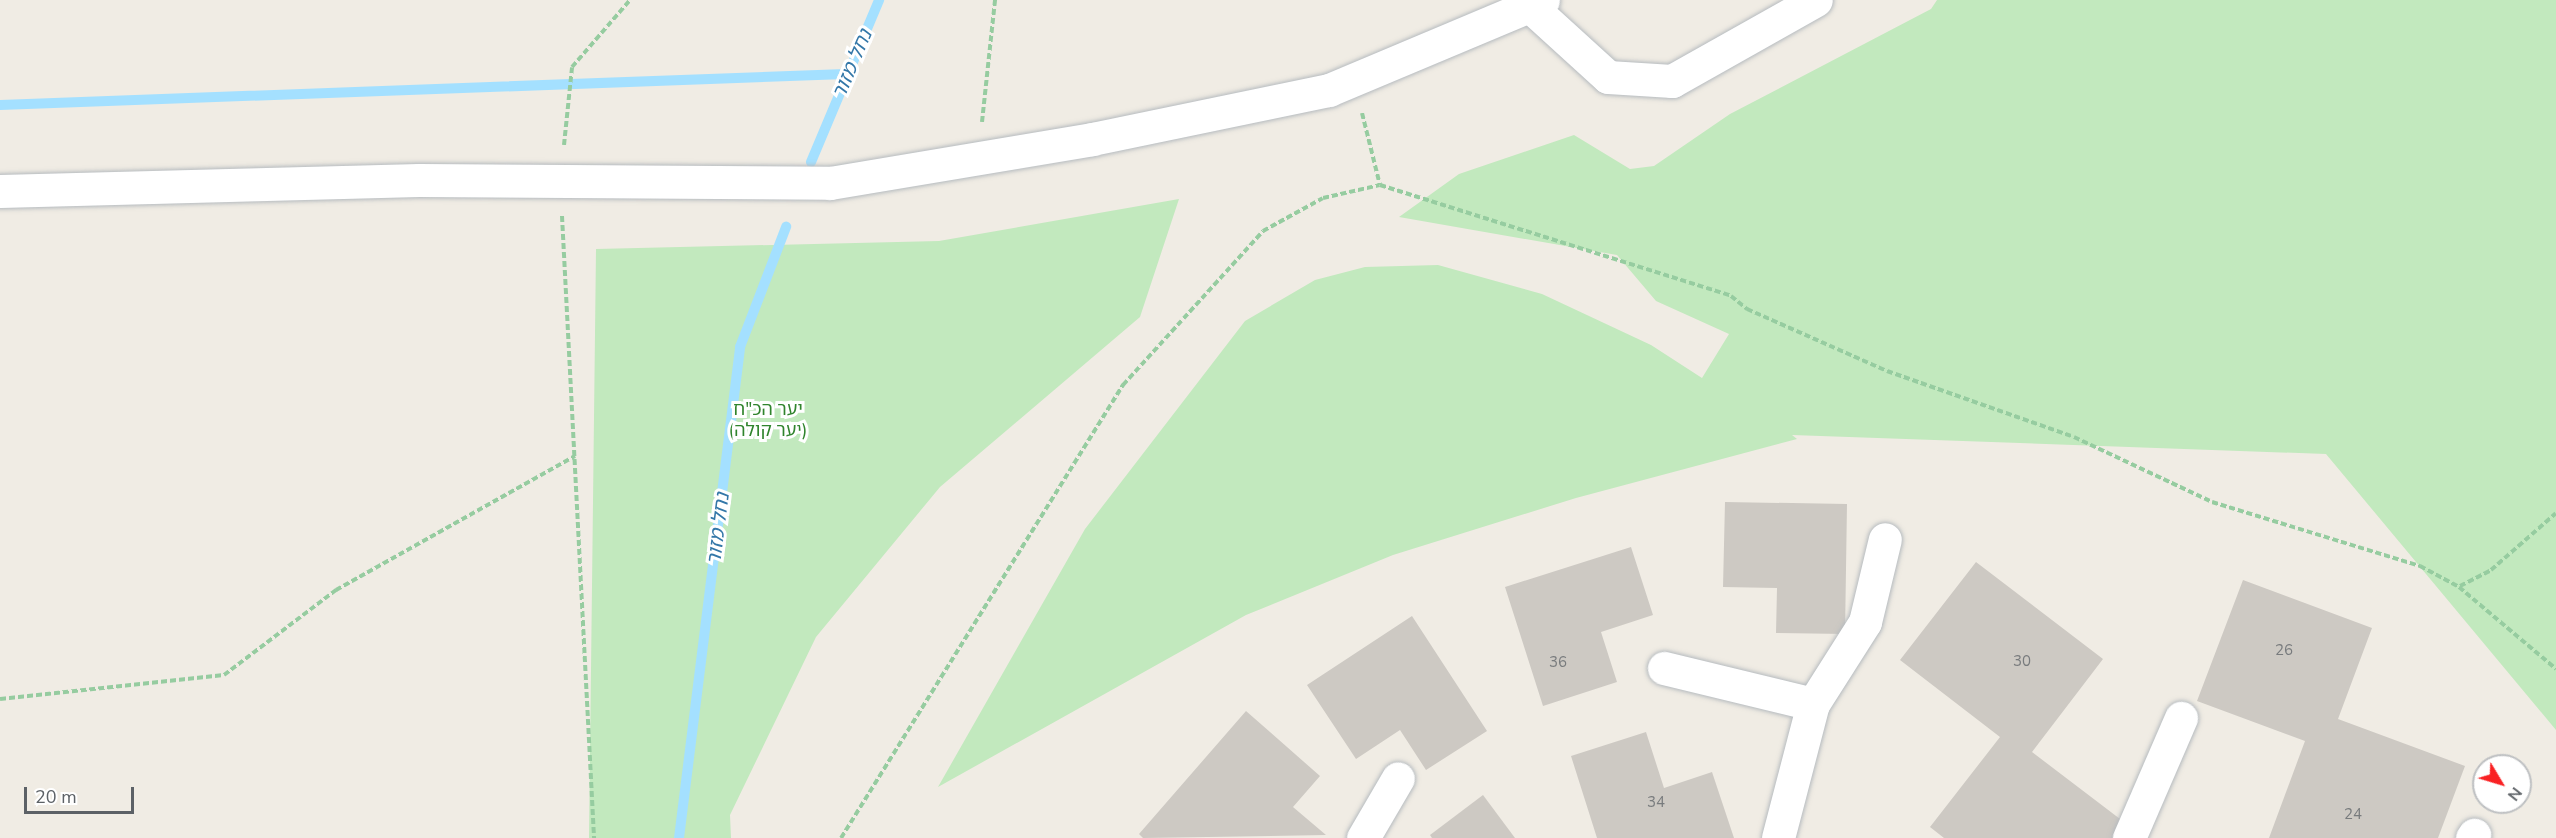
<!DOCTYPE html>
<html>
<head>
<meta charset="utf-8">
<style>
  body { margin:0 }
  #map { position:relative; width:2556px; height:838px; overflow:hidden; background:#f0ece4; font-family:"Nunito Sans","Noto Sans Hebrew",sans-serif }
  div>[style] { position:absolute }
  [style*='--x'] { left:calc(var(--x)*1px); top:calc(var(--y)*1px); width:calc(var(--w)*1px); rotate:calc(var(--a)*1deg) }
  .green>* { inset:0; background:#c2e9be }
  .stream>* { height:10px; margin:-5px; padding:0 5px; transform-origin:5px; border-radius:5px; background:#a4e0ff }
  .building>* { inset:0; background:#cdc9c3 }
  .path>* { height:4px; margin-top:-2px; transform-origin:0; background:repeating-linear-gradient(90deg,#96cca0 0 6px,transparent 0 9px) }
  .roads { filter:drop-shadow(0 0 2px #b6bbbf) drop-shadow(0 0 2px #b6bbbf) }
  .minor>* { height:33px; margin:-16.5px; padding:0 16.5px; transform-origin:16.5px; border-radius:16.5px; background:#fff }
  span { translate:-50% -50%; white-space:nowrap; text-align:center; line-height:1.15; -webkit-text-stroke:6px #fff; paint-order:stroke }
  .number-label { font-size:15px; color:#787b7d }
  .number-label span { -webkit-text-stroke-width:0 }
  .park-label { font-size:18px; color:#30842d }
  .water-label { font-size:20px; color:#3377a8; font-style:italic }
  .north { position:absolute; left:2472px; top:754px; width:60px; height:60px; box-sizing:border-box; background:#fff; border:2px solid #bec0c2; border-radius:50%; rotate:128deg; font-size:16px; font-weight:700; line-height:24px; text-align:center; color:#5c6166 }
  .north::after { content:''; display:block; margin:auto; width:21px; height:27px; background:#f92123; clip-path:polygon(50% 0,100% 100%,50% 72%,0 100%) }
  .scale { position:absolute; left:24px; top:787px; width:110px; height:27px; box-sizing:border-box; border:3px solid #5c6166; border-top:0; padding-left:8px; font-size:18px; line-height:21px; white-space:nowrap; color:#5c6166; -webkit-text-stroke:4px #fff; paint-order:stroke }
</style>
</head>
<body>
<div id="map">
  <div class="green">
    <div style="clip-path:polygon(1937px 0,2556px 0,2556px 730px,2326px 454px,1792px 435px,1797px 439px,1576px 498px,1393px 555px,1246px 615px,938px 787px,1085px 529px,1245px 321px,1315px 280px,1365px 267px,1438px 265px,1542px 294px,1651px 345px,1702px 378px,1729px 334px,1656px 301px,1617px 255px,1399px 217px,1459px 174px,1574px 135px,1630px 169px,1654px 166px,1730px 114px,1931px 9px)"></div>
    <div style="clip-path:polygon(1179px 199px,1140px 317px,940px 487px,816px 637px,730px 815px,731px 838px,589px 838px,596px 249px,939px 241px)"></div>
  </div>
  <div class="stream">
    <div style="--x:0;--y:105;--w:846;--a:-2.1"></div>
    <div style="--x:811;--y:162;--w:176;--a:-67.2"></div>
    <div style="--x:679;--y:838;--w:495;--a:-82.9"></div>
    <div style="--x:740;--y:347;--w:129;--a:-69"></div>
  </div>
  <div class="building">
    <div style="clip-path:polygon(1725px 502px,1847px 504px,1845px 634px,1776px 633px,1777px 588px,1723px 587px)"></div>
    <div style="clip-path:polygon(1631px 547px,1653px 615px,1601px 632px,1617px 682px,1543px 706px,1505px 587px)"></div>
    <div style="clip-path:polygon(1976px 562px,2103px 659px,2032px 752px,2124px 822px,2112px 838px,1944px 838px,1930px 827px,2000px 737px,1900px 660px)"></div>
    <div style="clip-path:polygon(2243px 580px,2372px 628px,2338px 719px,2465px 766px,2438px 838px,2269px 838px,2305px 741px,2197px 701px)"></div>
    <div style="clip-path:polygon(1412px 616px,1487px 731px,1426px 770px,1400px 730px,1356px 759px,1307px 685px)"></div>
    <div style="clip-path:polygon(1246px 711px,1320px 776px,1293px 807px,1326px 835px,1143px 838px,1139px 834px)"></div>
    <div style="clip-path:polygon(1646px 732px,1664px 788px,1712px 772px,1734px 838px,1597px 838px,1571px 756px)"></div>
    <div style="clip-path:polygon(1483px 795px,1515px 838px,1432px 838px,1430px 835px)"></div>
  </div>
  <div class="path">
    <div style="--x:1362;--y:113;--w:74;--a:76"></div>
    <div style="--x:982;--y:122;--w:123;--a:-83.9"></div>
    <div style="--x:564;--y:145;--w:78;--a:-84.1"></div>
    <div style="--x:572;--y:67;--w:89;--a:-49.1"></div>
    <div style="--x:562;--y:216;--w:623;--a:87.05"></div>
    <div style="--x:2460;--y:586;--w:35;--a:-27"></div>
    <div style="--x:2491;--y:570;--w:86;--a:-41.2"></div>
    <div style="--x:0;--y:699;--w:225;--a:-6.1"></div>
    <div style="--x:224;--y:675;--w:141;--a:-37.2"></div>
    <div style="--x:336;--y:590;--w:274;--a:-29.3"></div>
    <div style="--x:841;--y:838;--w:534;--a:-58.1"></div>
    <div style="--x:1123;--y:385;--w:208;--a:-47.7"></div>
    <div style="--x:1263;--y:231;--w:68;--a:-28.8"></div>
    <div style="--x:1323;--y:198;--w:58;--a:-12.8"></div>
    <div style="--x:1380;--y:185;--w:368;--a:17.5"></div>
    <div style="--x:1731;--y:296;--w:21;--a:39"></div>
    <div style="--x:1747;--y:309;--w:153;--a:23.9"></div>
    <div style="--x:1887;--y:371;--w:198;--a:19.4"></div>
    <div style="--x:2074;--y:437;--w:153;--a:25.2"></div>
    <div style="--x:2212;--y:502;--w:218;--a:17.1"></div>
    <div style="--x:2420;--y:566;--w:44;--a:28.3"></div>
    <div style="--x:2459;--y:587;--w:127;--a:40.2"></div>
  </div>
  <div class="roads">
    <div class="minor">
      <div style="--x:1531;--y:7;--w:104;--a:42.3"></div>
      <div style="--x:1608;--y:77;--w:64;--a:3.6"></div>
      <div style="--x:1672;--y:81;--w:165;--a:-29.4"></div>
      <div style="--x:0;--y:191;--w:419;--a:-1.5"></div>
      <div style="--x:419;--y:180;--w:411;--a:0.4"></div>
      <div style="--x:830;--y:183;--w:266;--a:-9.5"></div>
      <div style="--x:1092;--y:139;--w:242;--a:-11.7"></div>
      <div style="--x:1329;--y:90;--w:232;--a:-22.8"></div>
      <div style="--x:1664;--y:668;--w:153;--a:13.6"></div>
      <div style="--x:1363;--y:838;--w:69;--a:-59.7"></div>
      <div style="--x:1778;--y:838;--w:138;--a:-75.4"></div>
      <div style="--x:1813;--y:704;--w:97;--a:-57.6"></div>
      <div style="--x:1865;--y:622;--w:85;--a:-76.5"></div>
      <div style="--x:2129;--y:838;--w:131;--a:-66.6"></div>
      <div style="--x:2472;--y:838;--w:4;--a:-56"></div>
    </div>
  </div>
  <div class="number-label">
    <span style="left:2284px;top:651px">26</span>
    <span style="left:2022px;top:662px">30</span>
    <span style="left:1558px;top:663px">36</span>
    <span style="left:1656px;top:803px">34</span>
    <span style="left:2353px;top:815px">24</span>
  </div>
  <div class="park-label">
    <span style="left:768px;top:420px">יער הכ"ח<br>(יער קולה)</span>
  </div>
  <div class="water-label">
    <span style="left:852px;top:64px;rotate:-67deg">נחל מזור</span>
    <span style="left:718px;top:529px;rotate:-83deg">נחל מזור</span>
  </div>
  <div class="north">N</div>
  <div class="scale">20 m</div>
</div>
</body>
</html>
